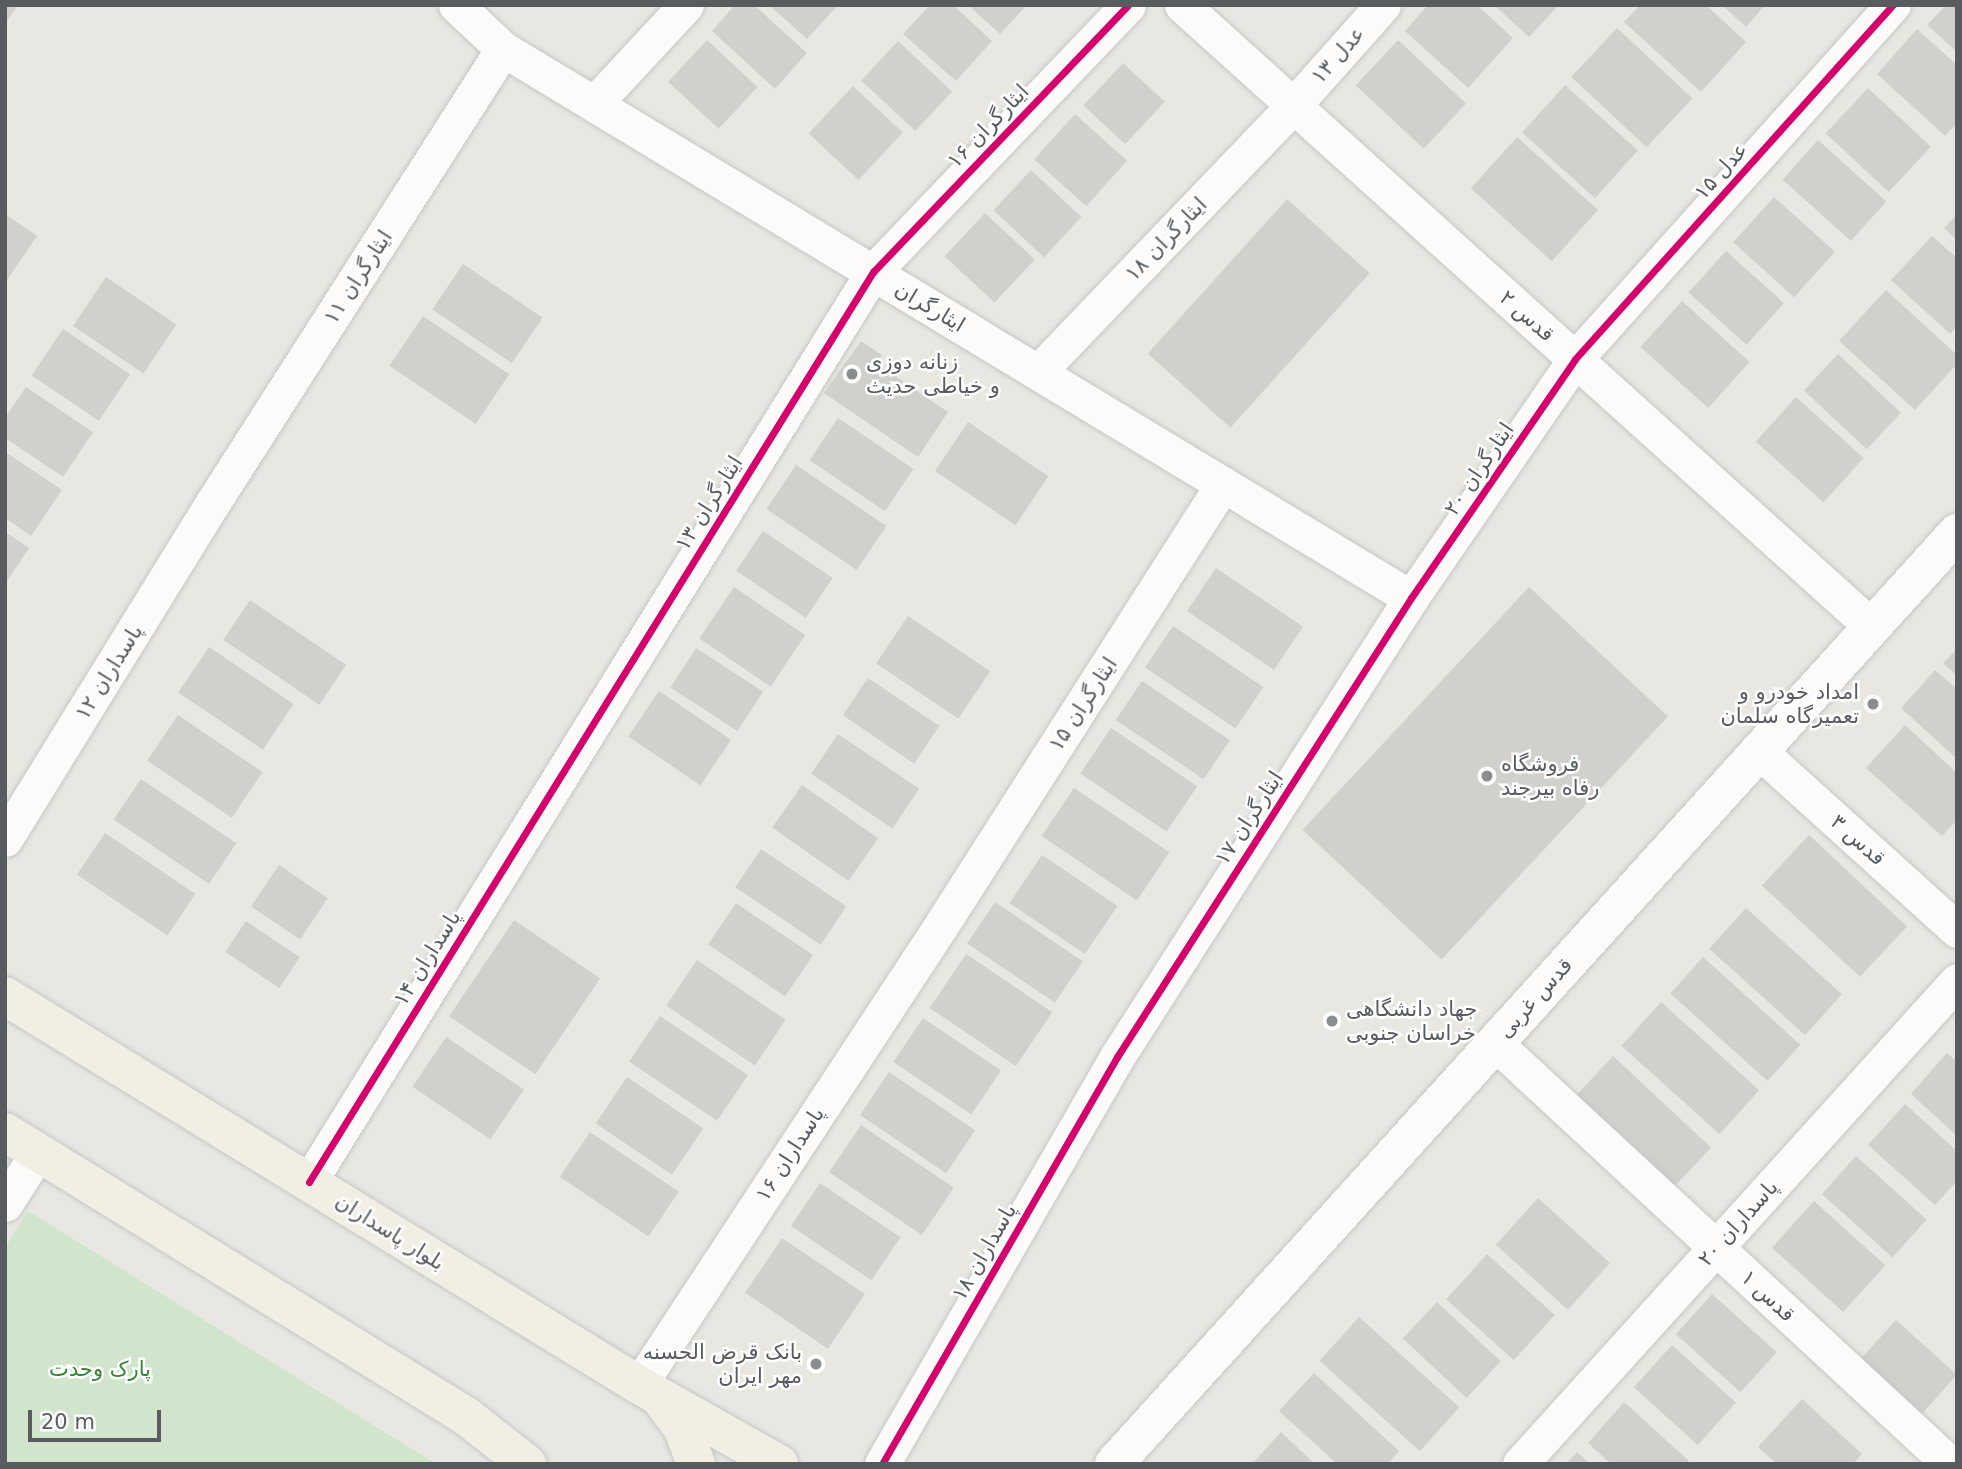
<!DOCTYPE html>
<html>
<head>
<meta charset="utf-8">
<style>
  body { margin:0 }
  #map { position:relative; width:1962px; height:1469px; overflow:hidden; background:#e8e7e1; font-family:"DejaVu Sans","Noto Sans Arabic",sans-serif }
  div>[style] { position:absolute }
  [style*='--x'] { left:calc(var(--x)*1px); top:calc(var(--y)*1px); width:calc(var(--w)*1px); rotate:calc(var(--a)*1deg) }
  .green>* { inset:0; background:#d0e5cc }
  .building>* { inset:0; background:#d1d0cc; transform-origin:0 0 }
  .roads { filter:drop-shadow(0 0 2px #c6c6c6) drop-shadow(0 0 2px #c6c6c6) }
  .minor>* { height:35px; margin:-17.5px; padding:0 17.5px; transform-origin:17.5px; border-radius:17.5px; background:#fcfbfa }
  .tertiary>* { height:38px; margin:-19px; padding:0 19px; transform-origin:19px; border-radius:19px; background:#fcfbfa }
  .primary>* { height:38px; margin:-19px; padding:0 19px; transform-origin:19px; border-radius:19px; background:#f1efe4 }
  .cycleway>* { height:7px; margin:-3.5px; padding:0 3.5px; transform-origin:3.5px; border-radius:3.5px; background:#d6006c }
  .dots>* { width:19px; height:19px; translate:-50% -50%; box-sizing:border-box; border:4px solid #fff; border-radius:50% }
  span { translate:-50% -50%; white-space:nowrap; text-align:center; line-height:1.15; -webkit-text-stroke:5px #fff; paint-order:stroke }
  .street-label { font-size:21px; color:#585c60 }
  .poi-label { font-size:21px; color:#585c60 }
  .left { translate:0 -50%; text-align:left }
  .right { translate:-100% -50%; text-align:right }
  .park-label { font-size:21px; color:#338433 }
  .frame { position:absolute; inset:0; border:7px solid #585c60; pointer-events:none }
  .scale { position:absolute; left:28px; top:1410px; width:133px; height:32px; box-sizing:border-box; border:4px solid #585c60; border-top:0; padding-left:9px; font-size:21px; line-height:24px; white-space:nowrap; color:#585c60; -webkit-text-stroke:5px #fff; paint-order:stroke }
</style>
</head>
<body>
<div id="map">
  <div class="green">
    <div style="clip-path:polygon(28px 1211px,436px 1464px,5px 1464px,5px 1248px)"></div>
  </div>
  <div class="building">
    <div style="clip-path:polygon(5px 5px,18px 5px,5px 24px)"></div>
    <div style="clip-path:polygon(735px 5px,754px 5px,807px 53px,775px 89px,712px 31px)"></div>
    <div style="clip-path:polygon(769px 5px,838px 5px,807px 39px)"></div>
    <div style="clip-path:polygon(930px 5px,953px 5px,992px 41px,956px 81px,903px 34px)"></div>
    <div style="clip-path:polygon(968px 5px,1027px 5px,1000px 34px)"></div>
    <div style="clip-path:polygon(1428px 5px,1477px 5px,1513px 38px,1468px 88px,1405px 31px)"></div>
    <div style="clip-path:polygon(1494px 5px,1559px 5px,1529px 37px)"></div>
    <div style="clip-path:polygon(1640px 5px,1706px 5px,1746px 42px,1701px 92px,1624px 22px)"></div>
    <div style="clip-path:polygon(1722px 5px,1765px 5px,1746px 27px)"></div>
    <div style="clip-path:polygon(1946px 5px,1957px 5px,1957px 52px,1927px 25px)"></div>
    <div style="left:1617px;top:28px;width:103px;height:67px;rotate:43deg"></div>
    <div style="clip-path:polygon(1917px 29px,1957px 65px,1957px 123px,1945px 136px,1877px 74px)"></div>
    <div style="left:707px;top:40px;width:69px;height:57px;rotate:43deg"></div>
    <div style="left:1398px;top:40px;width:93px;height:62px;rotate:43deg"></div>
    <div style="left:898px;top:41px;width:74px;height:54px;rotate:43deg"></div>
    <div style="left:1123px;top:63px;width:57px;height:58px;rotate:43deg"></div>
    <div style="left:1565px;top:85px;width:98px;height:64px;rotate:42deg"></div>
    <div style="left:853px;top:86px;width:68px;height:65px;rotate:43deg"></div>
    <div style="left:1868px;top:88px;width:86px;height:62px;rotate:43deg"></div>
    <div style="left:1075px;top:114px;width:70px;height:61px;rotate:42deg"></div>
    <div style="left:1517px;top:137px;width:109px;height:69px;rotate:42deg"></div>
    <div style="left:1818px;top:140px;width:92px;height:53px;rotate:42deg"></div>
    <div style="left:1031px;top:170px;width:69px;height:55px;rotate:43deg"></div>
    <div style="left:1774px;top:197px;width:82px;height:61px;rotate:42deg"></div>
    <div style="left:1287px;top:199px;width:111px;height:208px;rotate:42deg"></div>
    <div style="left:985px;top:213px;width:68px;height:59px;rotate:43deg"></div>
    <div style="clip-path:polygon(5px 214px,37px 236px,5px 283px)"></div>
    <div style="clip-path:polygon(1957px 214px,1957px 240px,1944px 228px)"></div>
    <div style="clip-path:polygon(1932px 236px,1957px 258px,1957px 326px,1950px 334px,1891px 280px)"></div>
    <div style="left:1726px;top:251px;width:78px;height:56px;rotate:42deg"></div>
    <div style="left:463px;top:264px;width:96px;height:55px;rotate:34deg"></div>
    <div style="left:106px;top:277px;width:85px;height:59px;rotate:34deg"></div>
    <div style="clip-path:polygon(1886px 290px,1957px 355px,1957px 364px,1915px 410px,1839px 341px)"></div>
    <div style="left:1682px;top:301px;width:91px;height:62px;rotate:42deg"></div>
    <div style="left:423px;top:316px;width:104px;height:60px;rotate:34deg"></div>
    <div style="left:63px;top:329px;width:81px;height:56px;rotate:34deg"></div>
    <div style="clip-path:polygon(861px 341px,882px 355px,876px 363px,948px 412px,918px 457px,824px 393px)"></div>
    <div style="left:1838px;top:354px;width:86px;height:50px;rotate:43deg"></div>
    <div style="clip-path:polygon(26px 387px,93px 432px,63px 477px,5px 438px,5px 418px)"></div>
    <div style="left:1796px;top:397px;width:91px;height:60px;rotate:42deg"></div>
    <div style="left:838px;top:418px;width:91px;height:51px;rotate:34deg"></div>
    <div style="left:968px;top:422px;width:97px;height:59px;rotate:34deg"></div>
    <div style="clip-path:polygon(5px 452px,62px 490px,31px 536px,5px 518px)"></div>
    <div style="left:796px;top:465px;width:109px;height:53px;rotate:34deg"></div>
    <div style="left:763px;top:531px;width:84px;height:48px;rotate:34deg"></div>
    <div style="clip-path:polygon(5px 532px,29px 548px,5px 584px)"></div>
    <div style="left:1216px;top:568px;width:105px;height:52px;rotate:34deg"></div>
    <div style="left:734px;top:587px;width:86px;height:62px;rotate:34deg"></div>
    <div style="left:1529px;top:587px;width:190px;height:332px;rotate:43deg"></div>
    <div style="left:250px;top:600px;width:116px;height:48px;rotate:34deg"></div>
    <div style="left:908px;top:616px;width:99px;height:57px;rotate:34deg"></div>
    <div style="left:1173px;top:626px;width:109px;height:50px;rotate:34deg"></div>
    <div style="left:209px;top:647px;width:102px;height:55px;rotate:34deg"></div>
    <div style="left:696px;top:648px;width:80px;height:47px;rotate:33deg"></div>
    <div style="clip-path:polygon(1957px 649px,1957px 676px,1943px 663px)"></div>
    <div style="clip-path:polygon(1935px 670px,1957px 689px,1957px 759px,1901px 708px)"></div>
    <div style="left:868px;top:678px;width:86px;height:45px;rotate:34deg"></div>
    <div style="left:1142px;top:681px;width:106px;height:47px;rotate:34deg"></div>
    <div style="left:659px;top:691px;width:87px;height:55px;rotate:34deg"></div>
    <div style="left:178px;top:715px;width:102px;height:55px;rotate:34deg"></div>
    <div style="clip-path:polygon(1905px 725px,1957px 773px,1957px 820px,1942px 836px,1866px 768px)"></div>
    <div style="left:1111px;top:728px;width:104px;height:55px;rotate:34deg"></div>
    <div style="left:838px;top:734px;width:98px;height:48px;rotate:34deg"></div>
    <div style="left:141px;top:779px;width:115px;height:49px;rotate:34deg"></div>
    <div style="left:802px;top:785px;width:93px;height:52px;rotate:35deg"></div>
    <div style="left:1074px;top:788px;width:115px;height:58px;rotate:34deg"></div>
    <div style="left:105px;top:833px;width:109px;height:50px;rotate:34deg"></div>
    <div style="left:1809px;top:835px;width:134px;height:69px;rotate:43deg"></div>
    <div style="left:761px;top:849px;width:103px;height:46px;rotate:34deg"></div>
    <div style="left:1042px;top:855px;width:91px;height:58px;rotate:34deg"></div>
    <div style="left:279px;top:865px;width:59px;height:50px;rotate:34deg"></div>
    <div style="left:995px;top:902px;width:106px;height:50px;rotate:34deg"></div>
    <div style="left:736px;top:903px;width:93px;height:50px;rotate:34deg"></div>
    <div style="left:1746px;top:908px;width:129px;height:55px;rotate:42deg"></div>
    <div style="left:514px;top:920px;width:104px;height:116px;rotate:34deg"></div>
    <div style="left:246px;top:921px;width:65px;height:37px;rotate:34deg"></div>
    <div style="left:966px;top:954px;width:104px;height:65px;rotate:34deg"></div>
    <div style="left:1703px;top:957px;width:131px;height:49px;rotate:42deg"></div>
    <div style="left:697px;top:960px;width:107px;height:55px;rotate:34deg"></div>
    <div style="left:1661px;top:1002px;width:132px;height:59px;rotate:42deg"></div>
    <div style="left:660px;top:1016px;width:106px;height:55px;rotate:34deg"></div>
    <div style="left:923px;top:1018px;width:94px;height:53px;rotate:34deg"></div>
    <div style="left:446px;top:1037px;width:94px;height:60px;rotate:34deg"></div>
    <div style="clip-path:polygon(1947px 1053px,1957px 1062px,1957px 1136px,1911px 1094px)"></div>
    <div style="left:1613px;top:1056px;width:134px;height:64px;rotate:43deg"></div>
    <div style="left:889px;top:1072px;width:104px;height:52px;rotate:34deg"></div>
    <div style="left:627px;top:1077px;width:92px;height:56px;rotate:34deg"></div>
    <div style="clip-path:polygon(1905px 1104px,1957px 1151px,1957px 1181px,1935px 1205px,1868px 1145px)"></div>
    <div style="left:861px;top:1125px;width:112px;height:57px;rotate:34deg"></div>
    <div style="left:590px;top:1132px;width:107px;height:54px;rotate:34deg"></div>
    <div style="left:1856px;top:1156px;width:95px;height:51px;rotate:42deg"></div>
    <div style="left:820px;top:1183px;width:97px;height:52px;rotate:34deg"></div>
    <div style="left:1538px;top:1198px;width:97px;height:63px;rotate:42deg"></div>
    <div style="left:1814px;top:1201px;width:96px;height:63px;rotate:42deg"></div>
    <div style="left:782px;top:1238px;width:100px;height:66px;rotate:34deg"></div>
    <div style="left:1487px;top:1254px;width:91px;height:61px;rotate:42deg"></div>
    <div style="left:1712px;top:1294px;width:87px;height:54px;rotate:42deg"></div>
    <div style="left:1437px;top:1302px;width:87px;height:50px;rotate:43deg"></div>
    <div style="left:1359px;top:1317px;width:135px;height:59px;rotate:42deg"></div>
    <div style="left:1896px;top:1320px;width:82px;height:62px;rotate:42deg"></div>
    <div style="left:1672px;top:1345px;width:86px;height:57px;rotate:42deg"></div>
    <div style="clip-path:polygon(1314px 1373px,1399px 1451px,1388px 1464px,1337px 1464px,1279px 1411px)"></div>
    <div style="clip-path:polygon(1802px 1399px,1862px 1454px,1853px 1464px,1777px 1464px,1758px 1447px)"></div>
    <div style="clip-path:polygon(1624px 1402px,1689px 1461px,1686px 1464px,1611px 1464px,1588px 1443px)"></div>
    <div style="clip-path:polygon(1281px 1432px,1315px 1464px,1252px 1464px)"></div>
    <div style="clip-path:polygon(1577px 1452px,1590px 1464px,1566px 1464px)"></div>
  </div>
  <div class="roads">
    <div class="minor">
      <div style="--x:456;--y:5;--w:64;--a:43.1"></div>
      <div style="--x:503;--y:49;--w:1061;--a:31.16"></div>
      <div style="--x:1182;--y:5;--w:929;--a:42.03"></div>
      <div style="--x:594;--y:104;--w:135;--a:-47.1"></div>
      <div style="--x:1038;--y:372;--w:368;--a:-46.2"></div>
      <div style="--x:1293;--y:106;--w:135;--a:-48.3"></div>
      <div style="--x:1759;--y:751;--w:267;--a:42.1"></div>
      <div style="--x:5;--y:839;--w:394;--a:-58.3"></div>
      <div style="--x:212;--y:504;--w:540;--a:-57.4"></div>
      <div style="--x:1495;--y:1043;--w:620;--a:42.78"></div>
      <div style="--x:309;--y:1182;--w:1071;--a:-58.21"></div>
      <div style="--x:873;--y:272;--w:369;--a:-46.3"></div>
      <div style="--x:5;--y:1204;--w:62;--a:-57.6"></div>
      <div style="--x:639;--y:1385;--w:552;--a:-56.68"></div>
      <div style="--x:942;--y:924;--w:522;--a:-57.44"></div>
      <div style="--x:882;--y:1464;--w:470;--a:-60"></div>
      <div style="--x:1117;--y:1057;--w:545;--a:-57.36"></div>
      <div style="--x:1411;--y:598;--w:290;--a:-55.5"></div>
      <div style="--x:1575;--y:359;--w:476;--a:-48.1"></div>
      <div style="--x:1520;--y:1464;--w:651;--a:-47.86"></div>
    </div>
    <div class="tertiary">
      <div style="--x:1114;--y:1464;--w:1256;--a:-47.84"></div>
    </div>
    <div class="primary">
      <div style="--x:5;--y:996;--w:744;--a:31.53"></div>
      <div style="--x:639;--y:1385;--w:161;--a:29.4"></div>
      <div style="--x:5;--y:1132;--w:541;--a:31.64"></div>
      <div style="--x:466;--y:1416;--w:78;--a:38.2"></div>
      <div style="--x:663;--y:1402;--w:31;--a:53"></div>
      <div style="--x:682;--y:1427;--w:40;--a:69"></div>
    </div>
  </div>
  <div class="cycleway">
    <div style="--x:309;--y:1182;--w:1071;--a:-58.21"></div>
    <div style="--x:873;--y:272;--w:369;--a:-46.3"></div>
    <div style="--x:882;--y:1464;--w:470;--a:-60"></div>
    <div style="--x:1117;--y:1057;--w:545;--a:-57.36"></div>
    <div style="--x:1411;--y:598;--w:290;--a:-55.5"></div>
    <div style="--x:1575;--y:359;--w:476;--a:-48.1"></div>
  </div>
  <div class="dots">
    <div style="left:852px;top:374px;background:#8a8d8d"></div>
    <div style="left:1873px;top:704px;background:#8a8d8d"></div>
    <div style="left:1487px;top:776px;background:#8a8d8d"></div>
    <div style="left:1332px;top:1021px;background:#8a8d8d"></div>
    <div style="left:816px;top:1364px;background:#8a8d8d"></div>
  </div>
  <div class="street-label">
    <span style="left:1338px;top:55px;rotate:-48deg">عدل ۱۳</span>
    <span style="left:988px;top:126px;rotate:-46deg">ایثارگران ۱۶</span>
    <span style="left:1721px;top:171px;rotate:-48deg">عدل ۱۵</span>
    <span style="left:1166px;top:239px;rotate:-46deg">ایثارگران ۱۸</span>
    <span style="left:358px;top:277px;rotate:-57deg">ایثارگران ۱۱</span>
    <span style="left:930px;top:307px;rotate:31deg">ایثارگران</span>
    <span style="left:1527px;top:316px;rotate:42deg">قدس ۲</span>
    <span style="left:1479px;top:469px;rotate:-56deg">ایثارگران ۲۰</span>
    <span style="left:709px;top:503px;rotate:-58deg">ایثارگران ۱۳</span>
    <span style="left:109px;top:672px;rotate:-58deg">پاسداران ۱۲</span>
    <span style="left:1083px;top:704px;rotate:-57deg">ایثارگران ۱۵</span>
    <span style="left:1249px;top:818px;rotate:-57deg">ایثارگران ۱۷</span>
    <span style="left:1858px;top:840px;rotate:42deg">قدس ۳</span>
    <span style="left:427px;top:958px;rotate:-58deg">پاسداران ۱۴</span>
    <span style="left:1535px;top:998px;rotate:-48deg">قدس غربی</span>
    <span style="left:790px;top:1154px;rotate:-57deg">پاسداران ۱۶</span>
    <span style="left:1738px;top:1223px;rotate:-48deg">پاسداران ۲۰</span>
    <span style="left:390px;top:1232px;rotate:32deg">بلوار پاسداران</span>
    <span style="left:984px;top:1252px;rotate:-60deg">پاسداران ۱۸</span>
    <span style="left:1768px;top:1296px;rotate:43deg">قدس ۱</span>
  </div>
  <div class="poi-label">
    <span class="left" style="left:866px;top:374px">زنانه دوزی<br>و خیاطی حدیث</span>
    <span class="right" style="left:1859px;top:704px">امداد خودرو و<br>تعمیرگاه سلمان</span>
    <span class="left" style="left:1501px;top:776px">فروشگاه<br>رفاه بیرجند</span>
    <span class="left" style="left:1346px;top:1021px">جهاد دانشگاهی<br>خراسان جنوبی</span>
    <span class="right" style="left:802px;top:1364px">بانک قرض الحسنه<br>مهر ایران</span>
  </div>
  <div class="park-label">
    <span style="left:100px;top:1369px">پارک وحدت</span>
  </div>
  <div class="frame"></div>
  <div class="scale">20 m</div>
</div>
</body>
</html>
